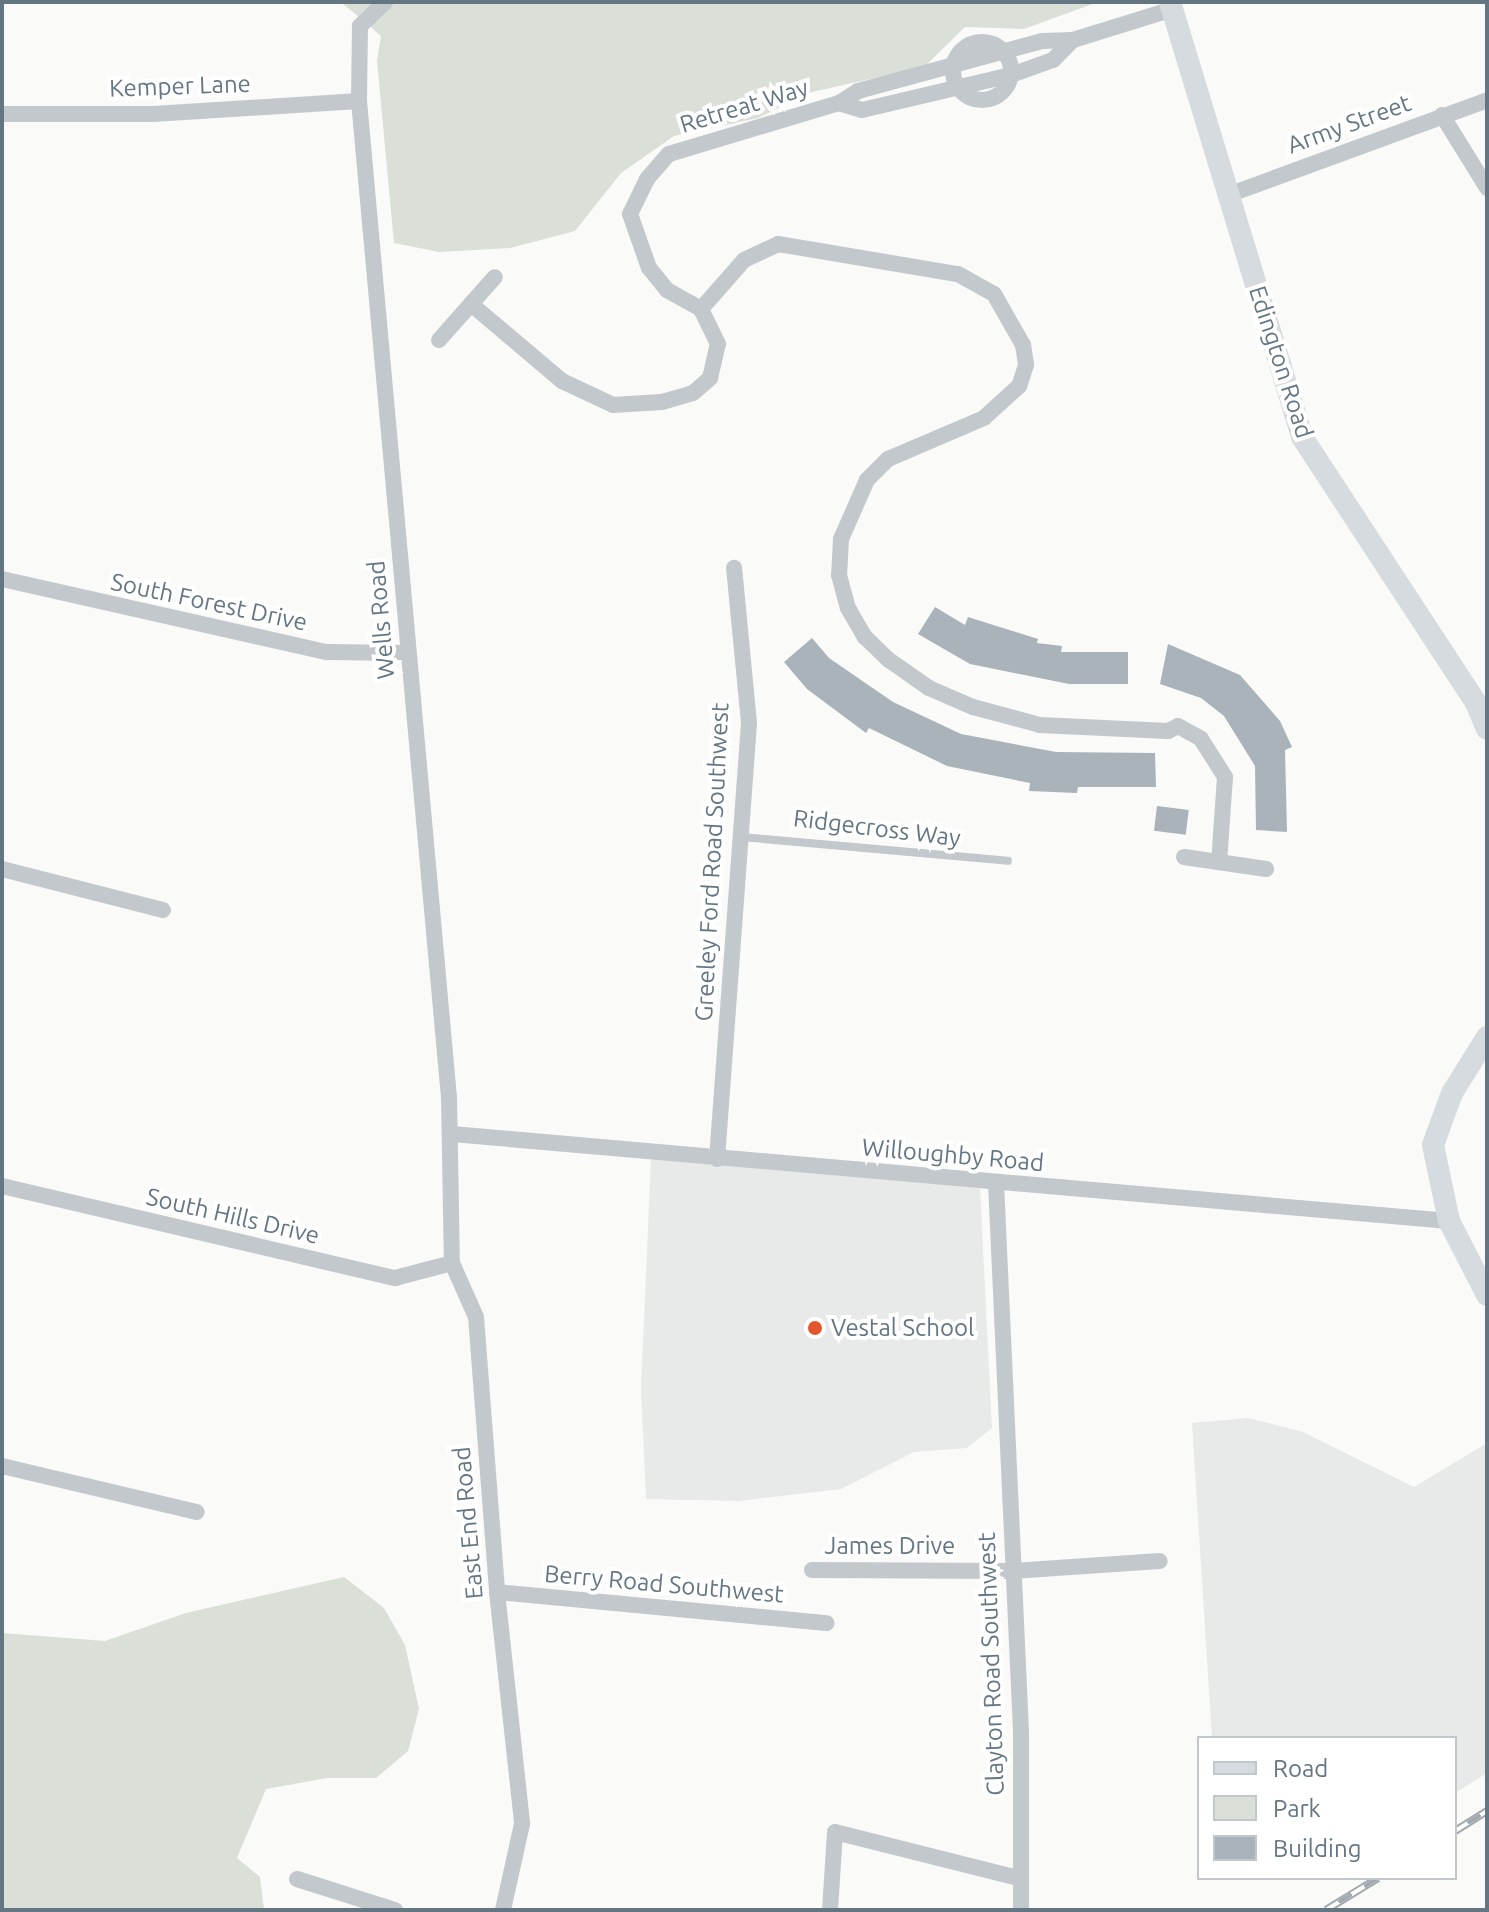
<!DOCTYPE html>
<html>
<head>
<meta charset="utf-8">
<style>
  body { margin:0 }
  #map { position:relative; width:1489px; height:1912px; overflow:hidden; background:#fafaf8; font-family:Ubuntu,sans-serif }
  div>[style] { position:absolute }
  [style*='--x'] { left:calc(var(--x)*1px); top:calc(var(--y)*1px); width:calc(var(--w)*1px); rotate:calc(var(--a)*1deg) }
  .built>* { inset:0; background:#e8e9e9 }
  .green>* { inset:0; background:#dadfd7 }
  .building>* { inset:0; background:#aab3b9; transform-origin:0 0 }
  .lane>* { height:8px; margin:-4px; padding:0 4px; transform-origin:4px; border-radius:4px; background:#c3c8cc }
  .street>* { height:16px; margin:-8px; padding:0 8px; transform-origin:8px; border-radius:8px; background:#c3c8cc }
  .street>.ring { margin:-8px; padding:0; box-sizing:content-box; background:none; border:16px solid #c3c8cc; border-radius:50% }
  .secondary>* { height:22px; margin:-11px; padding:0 11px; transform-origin:11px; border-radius:11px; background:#d6dbdf }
  .rail>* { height:8px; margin-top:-4px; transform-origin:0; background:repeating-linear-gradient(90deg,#fff 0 15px,#a2aab0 0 30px); box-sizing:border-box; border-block:2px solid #a2aab0 }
  .dots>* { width:22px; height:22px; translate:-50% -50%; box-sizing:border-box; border:4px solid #fff; border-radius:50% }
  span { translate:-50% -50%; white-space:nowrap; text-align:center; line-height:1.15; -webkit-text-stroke:8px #fff; paint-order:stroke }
  .street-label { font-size:24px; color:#657683 }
  .poi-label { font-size:24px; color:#657683 }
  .left { translate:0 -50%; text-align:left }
  .frame { position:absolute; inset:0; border:4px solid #657683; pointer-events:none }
  .legend { position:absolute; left:1197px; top:1736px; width:260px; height:144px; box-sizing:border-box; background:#fff; border:2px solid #c1c8cd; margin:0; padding:10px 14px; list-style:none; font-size:24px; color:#657683 }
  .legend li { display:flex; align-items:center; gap:16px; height:40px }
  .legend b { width:40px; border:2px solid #c1c8cd }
</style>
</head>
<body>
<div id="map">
  <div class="built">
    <div style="clip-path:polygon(651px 1159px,980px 1188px,992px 1428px,967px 1448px,914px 1452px,841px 1489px,739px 1501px,646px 1499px,641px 1388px)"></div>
    <div style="clip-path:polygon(1248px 1418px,1303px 1432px,1414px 1487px,1487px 1443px,1487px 1773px,1455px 1793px,1455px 1738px,1212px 1738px,1192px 1423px)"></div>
  </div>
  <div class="green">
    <div style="clip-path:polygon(341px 2px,1098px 2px,1024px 29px,965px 27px,924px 67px,812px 92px,758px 118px,674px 136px,621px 173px,575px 231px,510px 248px,439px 252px,394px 243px,377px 61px,381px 36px)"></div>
    <div style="clip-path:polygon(344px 1577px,384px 1608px,405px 1645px,419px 1709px,408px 1751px,376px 1778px,327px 1778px,266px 1789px,237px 1858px,260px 1877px,264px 1910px,2px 1910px,2px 1633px,105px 1641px,186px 1613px)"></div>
  </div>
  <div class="building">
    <div style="clip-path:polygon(935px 607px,965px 625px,968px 617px,1038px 639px,1037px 643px,1062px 646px,1061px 652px,1128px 652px,1128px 684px,1069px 684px,970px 664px,918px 634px)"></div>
    <div style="clip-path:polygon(812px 638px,829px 658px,893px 702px,961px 734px,1056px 752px,1155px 753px,1156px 787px,1078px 787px,1077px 793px,1029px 791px,1030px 783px,947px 766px,869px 728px,866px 733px,807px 689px,784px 662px)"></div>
    <div style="clip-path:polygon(1168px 644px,1240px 675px,1280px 721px,1292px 747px,1285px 750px,1287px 832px,1256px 830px,1255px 766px,1224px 716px,1201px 698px,1160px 684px)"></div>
    <div style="left:1157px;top:806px;width:32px;height:25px;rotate:7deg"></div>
  </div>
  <div class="lane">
    <div style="--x:741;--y:837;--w:268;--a:5.1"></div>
  </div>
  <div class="street">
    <div style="--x:385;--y:2;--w:35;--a:136"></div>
    <div style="--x:360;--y:26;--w:75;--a:90.8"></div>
    <div style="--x:359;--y:101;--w:1000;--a:84.84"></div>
    <div style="--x:449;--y:1097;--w:166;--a:89"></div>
    <div style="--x:452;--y:1263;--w:59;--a:66"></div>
    <div style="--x:476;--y:1317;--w:276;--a:85.6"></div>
    <div style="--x:497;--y:1592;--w:233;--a:83.8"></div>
    <div style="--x:522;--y:1824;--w:88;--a:102.5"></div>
    <div class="ring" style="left:953px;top:42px;width:42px;height:42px"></div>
    <div style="--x:839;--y:103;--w:24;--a:17"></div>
    <div style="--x:862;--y:110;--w:153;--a:-13.2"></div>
    <div style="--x:1011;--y:75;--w:45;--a:-19.7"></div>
    <div style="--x:1053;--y:60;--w:28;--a:-45"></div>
    <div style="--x:2;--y:114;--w:151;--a:0"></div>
    <div style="--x:153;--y:114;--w:206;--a:-3.6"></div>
    <div style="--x:1442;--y:115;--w:86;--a:58.3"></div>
    <div style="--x:1228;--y:195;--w:276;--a:-20.1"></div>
    <div style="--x:471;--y:304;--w:119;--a:40.2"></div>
    <div style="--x:562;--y:381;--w:56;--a:25.2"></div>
    <div style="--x:613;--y:405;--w:49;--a:-3.5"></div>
    <div style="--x:662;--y:402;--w:32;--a:-16"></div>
    <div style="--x:693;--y:393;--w:23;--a:-41"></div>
    <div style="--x:710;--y:378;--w:35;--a:-77"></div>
    <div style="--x:718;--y:344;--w:39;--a:-116"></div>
    <div style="--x:701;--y:309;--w:65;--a:-48.7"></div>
    <div style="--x:744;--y:260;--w:38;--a:-25"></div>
    <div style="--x:778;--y:244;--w:182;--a:9.5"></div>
    <div style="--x:958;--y:274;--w:41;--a:29.1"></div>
    <div style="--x:994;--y:294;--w:59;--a:60.4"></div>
    <div style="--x:1023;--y:345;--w:20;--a:81"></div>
    <div style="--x:1026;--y:365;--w:22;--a:108"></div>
    <div style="--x:1019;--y:386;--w:47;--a:137.6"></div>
    <div style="--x:984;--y:418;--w:104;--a:156.9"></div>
    <div style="--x:888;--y:459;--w:30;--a:135"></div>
    <div style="--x:867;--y:480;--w:64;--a:113.8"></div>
    <div style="--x:841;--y:539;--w:36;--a:93"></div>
    <div style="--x:839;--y:575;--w:34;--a:75"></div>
    <div style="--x:848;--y:608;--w:34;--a:60"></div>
    <div style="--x:865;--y:637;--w:33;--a:44"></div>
    <div style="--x:889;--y:660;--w:49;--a:35"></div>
    <div style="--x:929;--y:688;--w:48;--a:23.4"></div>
    <div style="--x:973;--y:707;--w:69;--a:15"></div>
    <div style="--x:1040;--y:725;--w:128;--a:2.7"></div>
    <div style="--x:1168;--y:731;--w:11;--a:-27"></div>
    <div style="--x:1178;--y:726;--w:26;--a:29"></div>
    <div style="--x:1201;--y:739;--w:45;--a:57.7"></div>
    <div style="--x:1225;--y:777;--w:85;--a:94"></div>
    <div style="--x:701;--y:309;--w:39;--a:-151"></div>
    <div style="--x:667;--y:290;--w:28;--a:-129"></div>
    <div style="--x:649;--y:268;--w:57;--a:-109.4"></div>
    <div style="--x:630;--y:214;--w:39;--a:-64"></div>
    <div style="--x:647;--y:179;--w:33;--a:-49"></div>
    <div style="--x:669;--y:154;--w:177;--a:-16.7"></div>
    <div style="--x:839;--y:103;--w:22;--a:-32"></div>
    <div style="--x:858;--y:91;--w:191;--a:-15.2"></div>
    <div style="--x:1042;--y:41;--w:31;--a:-2"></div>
    <div style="--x:1073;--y:40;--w:105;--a:-17.2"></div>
    <div style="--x:439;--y:340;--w:84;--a:-48.4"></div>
    <div style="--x:2;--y:579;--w:333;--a:12.7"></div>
    <div style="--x:327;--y:652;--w:81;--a:0.7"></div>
    <div style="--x:1184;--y:857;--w:83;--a:8.3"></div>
    <div style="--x:2;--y:869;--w:166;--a:14.3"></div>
    <div style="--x:452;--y:1134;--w:1001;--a:4.99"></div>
    <div style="--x:717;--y:1159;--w:437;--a:-85.8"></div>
    <div style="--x:749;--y:723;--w:156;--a:-95.5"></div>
    <div style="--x:996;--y:1183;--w:549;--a:87.39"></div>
    <div style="--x:1021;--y:1731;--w:179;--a:90"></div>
    <div style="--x:2;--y:1186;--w:404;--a:13.2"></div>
    <div style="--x:395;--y:1278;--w:59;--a:-14.7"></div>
    <div style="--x:2;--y:1466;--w:200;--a:13.3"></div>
    <div style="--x:812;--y:1570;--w:201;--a:0.3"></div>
    <div style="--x:1013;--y:1571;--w:147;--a:-3.9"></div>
    <div style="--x:497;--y:1592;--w:331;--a:5.4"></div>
    <div style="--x:297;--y:1879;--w:103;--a:17.6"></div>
    <div style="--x:830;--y:1910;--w:78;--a:-86.3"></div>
    <div style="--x:835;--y:1832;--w:189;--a:14.1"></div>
  </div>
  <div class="secondary">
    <div style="--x:1170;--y:2;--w:455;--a:73.1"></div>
    <div style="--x:1302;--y:437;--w:318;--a:56.8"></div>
    <div style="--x:1476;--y:703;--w:28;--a:67"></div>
    <div style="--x:1487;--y:1037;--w:66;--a:122"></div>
    <div style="--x:1452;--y:1093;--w:55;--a:110.1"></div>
    <div style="--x:1433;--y:1145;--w:78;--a:78.1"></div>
    <div style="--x:1449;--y:1221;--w:83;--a:62.8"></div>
  </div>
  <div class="rail">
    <div style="--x:1455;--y:1831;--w:38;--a:-32"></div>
    <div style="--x:1326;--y:1910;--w:61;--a:-31.6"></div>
  </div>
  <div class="dots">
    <div style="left:815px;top:1328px;background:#e4572e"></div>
  </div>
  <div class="street-label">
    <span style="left:180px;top:86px;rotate:-2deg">Kemper Lane</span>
    <span style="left:744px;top:106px;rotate:-17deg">Retreat Way</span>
    <span style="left:1349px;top:124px;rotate:-20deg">Army Street</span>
    <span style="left:1281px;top:362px;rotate:72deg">Edington Road</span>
    <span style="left:209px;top:602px;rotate:12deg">South Forest Drive</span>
    <span style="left:381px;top:620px;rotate:-95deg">Wells Road</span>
    <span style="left:877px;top:828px;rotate:7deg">Ridgecross Way</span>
    <span style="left:712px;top:862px;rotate:-87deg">Greeley Ford Road Southwest</span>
    <span style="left:953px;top:1155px;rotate:5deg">Willoughby Road</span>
    <span style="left:233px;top:1216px;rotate:13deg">South Hills Drive</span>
    <span style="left:468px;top:1523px;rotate:-95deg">East End Road</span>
    <span style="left:890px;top:1546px">James Drive</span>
    <span style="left:664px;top:1584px;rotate:5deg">Berry Road Southwest</span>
    <span style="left:991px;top:1664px;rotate:-92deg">Clayton Road Southwest</span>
  </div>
  <div class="poi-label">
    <span class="left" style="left:831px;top:1328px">Vestal School</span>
  </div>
  <div class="frame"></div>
  <ul class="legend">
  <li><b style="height:10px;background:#d6dbdf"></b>Road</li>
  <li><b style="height:22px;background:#dadfd7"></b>Park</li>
  <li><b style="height:22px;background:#aab3b9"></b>Building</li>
  </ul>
</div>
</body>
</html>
